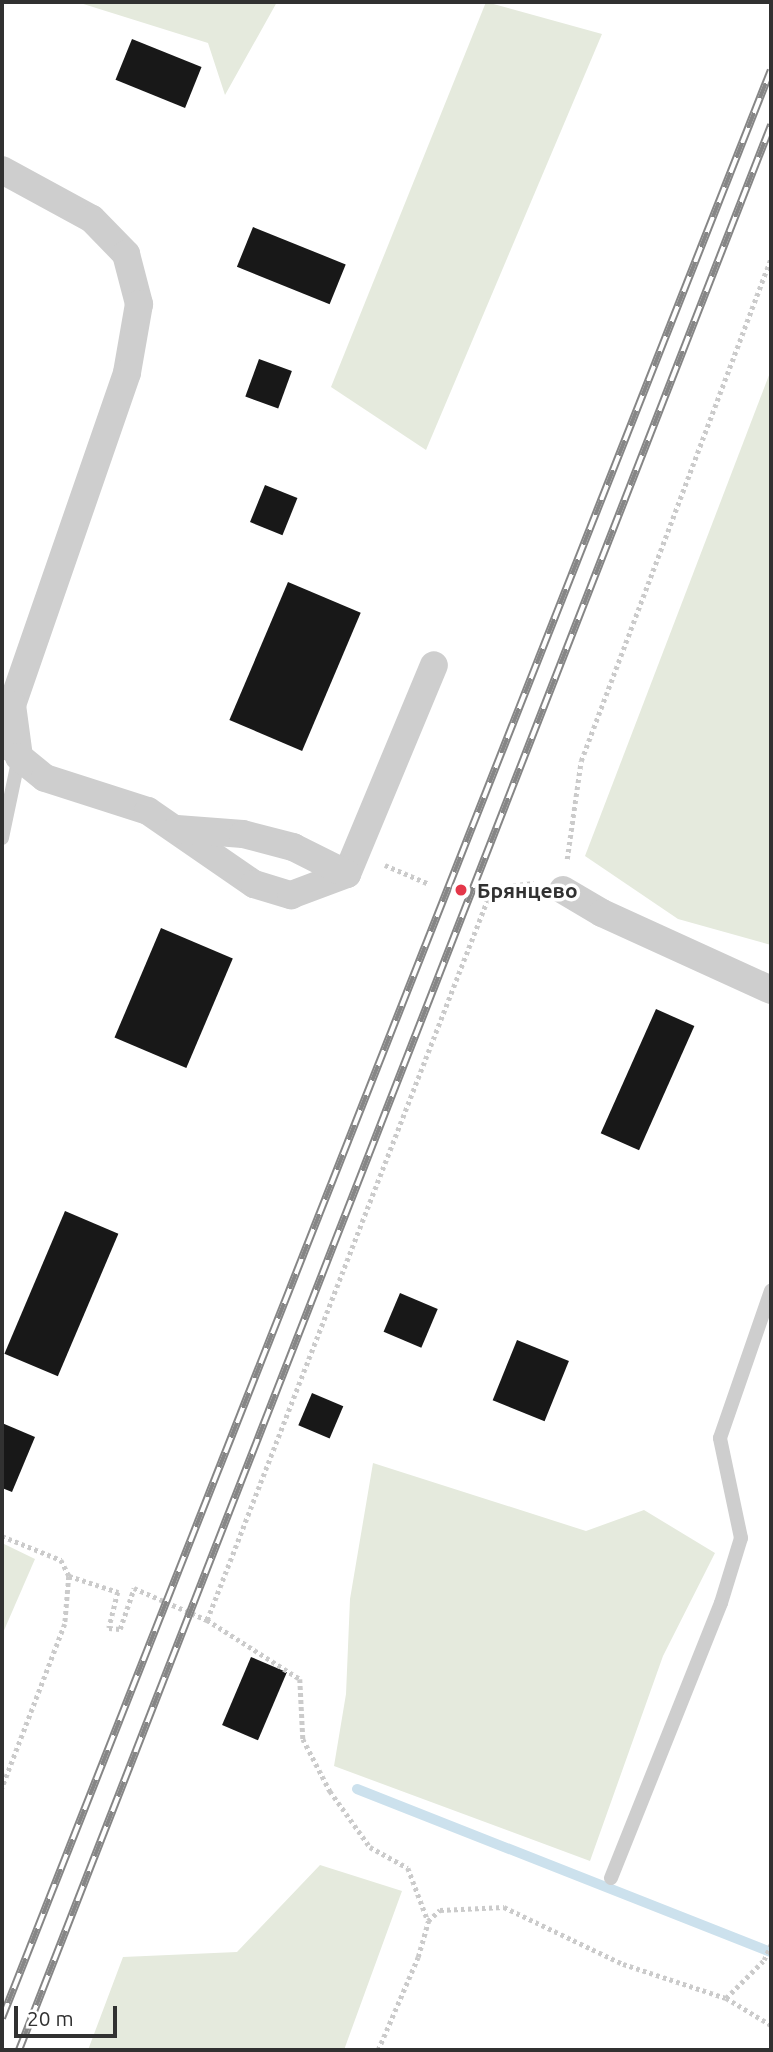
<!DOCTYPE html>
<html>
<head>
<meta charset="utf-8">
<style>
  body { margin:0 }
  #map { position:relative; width:773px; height:2052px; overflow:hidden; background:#fff; font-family:Ubuntu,sans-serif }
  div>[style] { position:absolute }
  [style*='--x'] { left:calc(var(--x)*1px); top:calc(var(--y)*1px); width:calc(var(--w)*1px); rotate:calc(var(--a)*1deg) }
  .green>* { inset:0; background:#e5eadd }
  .stream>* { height:10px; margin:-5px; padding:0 5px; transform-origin:5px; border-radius:5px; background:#cce1ed }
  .building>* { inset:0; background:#181818; transform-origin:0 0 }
  .path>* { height:4.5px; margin-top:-2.25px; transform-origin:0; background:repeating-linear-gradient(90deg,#cbcbcb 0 3.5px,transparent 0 7px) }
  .lane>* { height:14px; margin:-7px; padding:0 7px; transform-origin:7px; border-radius:7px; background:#cecece }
  .street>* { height:28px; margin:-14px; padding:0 14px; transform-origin:14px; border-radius:14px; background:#cecece }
  .rail>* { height:8px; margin-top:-4px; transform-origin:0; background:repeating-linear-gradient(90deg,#fff 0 16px,#868686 0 32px); box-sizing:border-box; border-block:2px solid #868686 }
  .dots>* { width:19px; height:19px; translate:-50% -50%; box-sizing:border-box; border:4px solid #fff; border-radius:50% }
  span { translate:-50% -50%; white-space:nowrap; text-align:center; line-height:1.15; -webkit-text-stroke:7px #fff; paint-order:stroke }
  .poi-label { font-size:21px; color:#313131; font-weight:700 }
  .left { translate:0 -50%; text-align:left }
  .frame { position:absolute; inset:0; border:4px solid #313131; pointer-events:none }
  .scale { position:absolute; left:14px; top:2006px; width:103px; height:32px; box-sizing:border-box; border:4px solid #313131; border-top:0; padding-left:9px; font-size:21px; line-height:24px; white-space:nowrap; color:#313131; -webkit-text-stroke:5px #fff; paint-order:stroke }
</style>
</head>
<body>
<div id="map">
  <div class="green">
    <div style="clip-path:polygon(77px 2px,277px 2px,225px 95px,208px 43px)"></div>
    <div style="clip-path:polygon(486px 2px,602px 34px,426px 450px,331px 387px)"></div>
    <div style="clip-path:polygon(771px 370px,771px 945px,678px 919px,585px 856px)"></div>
    <div style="clip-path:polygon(373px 1463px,586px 1531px,644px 1510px,715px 1553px,663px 1656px,590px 1861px,334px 1766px,346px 1694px,350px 1599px)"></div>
    <div style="clip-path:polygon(2px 1543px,35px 1559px,2px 1635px)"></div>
    <div style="clip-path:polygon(320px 1865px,402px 1891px,344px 2050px,88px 2050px,123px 1957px,237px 1952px)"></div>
  </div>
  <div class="stream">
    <div style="--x:357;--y:1789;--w:445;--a:21.5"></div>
  </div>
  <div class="building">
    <div style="left:132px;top:39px;width:75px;height:44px;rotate:22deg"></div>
    <div style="left:253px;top:227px;width:100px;height:43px;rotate:22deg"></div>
    <div style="left:259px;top:359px;width:35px;height:40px;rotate:20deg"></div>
    <div style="left:265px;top:485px;width:35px;height:40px;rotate:22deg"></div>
    <div style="left:288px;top:582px;width:79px;height:150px;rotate:23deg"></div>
    <div style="left:161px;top:928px;width:78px;height:119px;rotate:23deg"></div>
    <div style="left:656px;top:1009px;width:42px;height:136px;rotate:24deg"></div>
    <div style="left:65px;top:1211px;width:58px;height:155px;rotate:23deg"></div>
    <div style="left:400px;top:1293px;width:41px;height:42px;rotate:23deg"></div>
    <div style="left:517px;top:1340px;width:56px;height:65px;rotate:22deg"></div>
    <div style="left:312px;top:1393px;width:34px;height:35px;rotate:23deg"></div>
    <div style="clip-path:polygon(2px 1423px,35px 1437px,12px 1492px,2px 1488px)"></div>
    <div style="left:251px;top:1657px;width:39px;height:74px;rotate:23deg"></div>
  </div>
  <div class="path">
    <div style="--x:567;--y:859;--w:99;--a:-81.9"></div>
    <div style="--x:581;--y:761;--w:538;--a:-69.31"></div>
    <div style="--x:385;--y:865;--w:46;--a:23.2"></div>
    <div style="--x:2;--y:1536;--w:64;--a:22.1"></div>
    <div style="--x:61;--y:1560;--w:18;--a:63"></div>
    <div style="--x:69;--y:1576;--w:48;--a:94.8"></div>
    <div style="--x:65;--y:1624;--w:176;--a:111"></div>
    <div style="--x:69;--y:1576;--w:52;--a:18.1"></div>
    <div style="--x:118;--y:1592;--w:37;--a:104"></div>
    <div style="--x:109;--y:1628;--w:11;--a:5"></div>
    <div style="--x:120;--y:1629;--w:43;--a:-71.1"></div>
    <div style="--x:134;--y:1588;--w:80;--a:23.7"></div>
    <div style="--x:207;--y:1620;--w:110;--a:32.4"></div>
    <div style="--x:300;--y:1679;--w:60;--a:87.1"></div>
    <div style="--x:303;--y:1739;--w:59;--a:62.6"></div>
    <div style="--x:330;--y:1791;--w:69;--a:54.5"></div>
    <div style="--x:370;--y:1847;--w:43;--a:28.9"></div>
    <div style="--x:408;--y:1868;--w:57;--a:69.3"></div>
    <div style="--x:207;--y:1620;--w:786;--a:-68.73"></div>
    <div style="--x:492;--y:888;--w:42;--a:-6.8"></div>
    <div style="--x:726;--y:1998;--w:54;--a:-45"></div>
    <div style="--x:764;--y:1960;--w:17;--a:-66"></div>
    <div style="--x:378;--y:2050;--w:101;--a:-66.7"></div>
    <div style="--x:418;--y:1957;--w:37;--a:-74"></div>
    <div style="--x:428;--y:1921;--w:16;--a:-43"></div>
    <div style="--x:440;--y:1910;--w:64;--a:-2.7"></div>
    <div style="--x:504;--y:1907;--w:132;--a:25.6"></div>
    <div style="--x:623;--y:1964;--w:108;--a:18.3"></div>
    <div style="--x:726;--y:1998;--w:52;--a:31"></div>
  </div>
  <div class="lane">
    <div style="--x:2;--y:752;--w:18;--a:16"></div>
    <div style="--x:19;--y:757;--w:83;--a:101.9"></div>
    <div style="--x:611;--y:1878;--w:296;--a:-68.2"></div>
    <div style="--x:721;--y:1603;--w:68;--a:-72.9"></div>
    <div style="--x:741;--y:1538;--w:102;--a:-101.9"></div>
    <div style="--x:720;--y:1438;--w:156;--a:-70.9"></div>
  </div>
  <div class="street">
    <div style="--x:2;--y:170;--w:102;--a:28.6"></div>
    <div style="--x:92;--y:219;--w:49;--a:45.8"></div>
    <div style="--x:126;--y:254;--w:52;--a:75.4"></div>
    <div style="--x:139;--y:304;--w:70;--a:99.9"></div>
    <div style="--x:127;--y:373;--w:351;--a:109.1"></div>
    <div style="--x:12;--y:705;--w:52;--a:82.3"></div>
    <div style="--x:19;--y:757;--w:33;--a:39"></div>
    <div style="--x:45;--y:778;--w:108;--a:17.8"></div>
    <div style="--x:148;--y:811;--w:129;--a:34.6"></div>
    <div style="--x:254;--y:884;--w:39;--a:17"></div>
    <div style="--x:291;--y:895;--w:60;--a:-20.6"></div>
    <div style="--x:347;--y:874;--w:226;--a:-67.4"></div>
    <div style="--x:177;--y:829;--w:66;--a:4.3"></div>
    <div style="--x:243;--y:834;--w:52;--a:14.6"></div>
    <div style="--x:293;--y:847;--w:60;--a:26.6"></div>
    <div style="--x:563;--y:890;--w:45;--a:30.5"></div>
    <div style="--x:602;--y:913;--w:186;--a:24.5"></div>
  </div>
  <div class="rail">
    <div style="--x:2;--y:2018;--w:2094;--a:-68.46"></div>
    <div style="--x:19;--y:2050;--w:2067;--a:-68.66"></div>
  </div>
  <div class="dots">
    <div style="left:461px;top:890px;background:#e4374a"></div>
  </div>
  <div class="poi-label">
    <span class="left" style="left:477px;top:890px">Брянцево</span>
  </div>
  <div class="frame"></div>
  <div class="scale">20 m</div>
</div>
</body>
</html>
